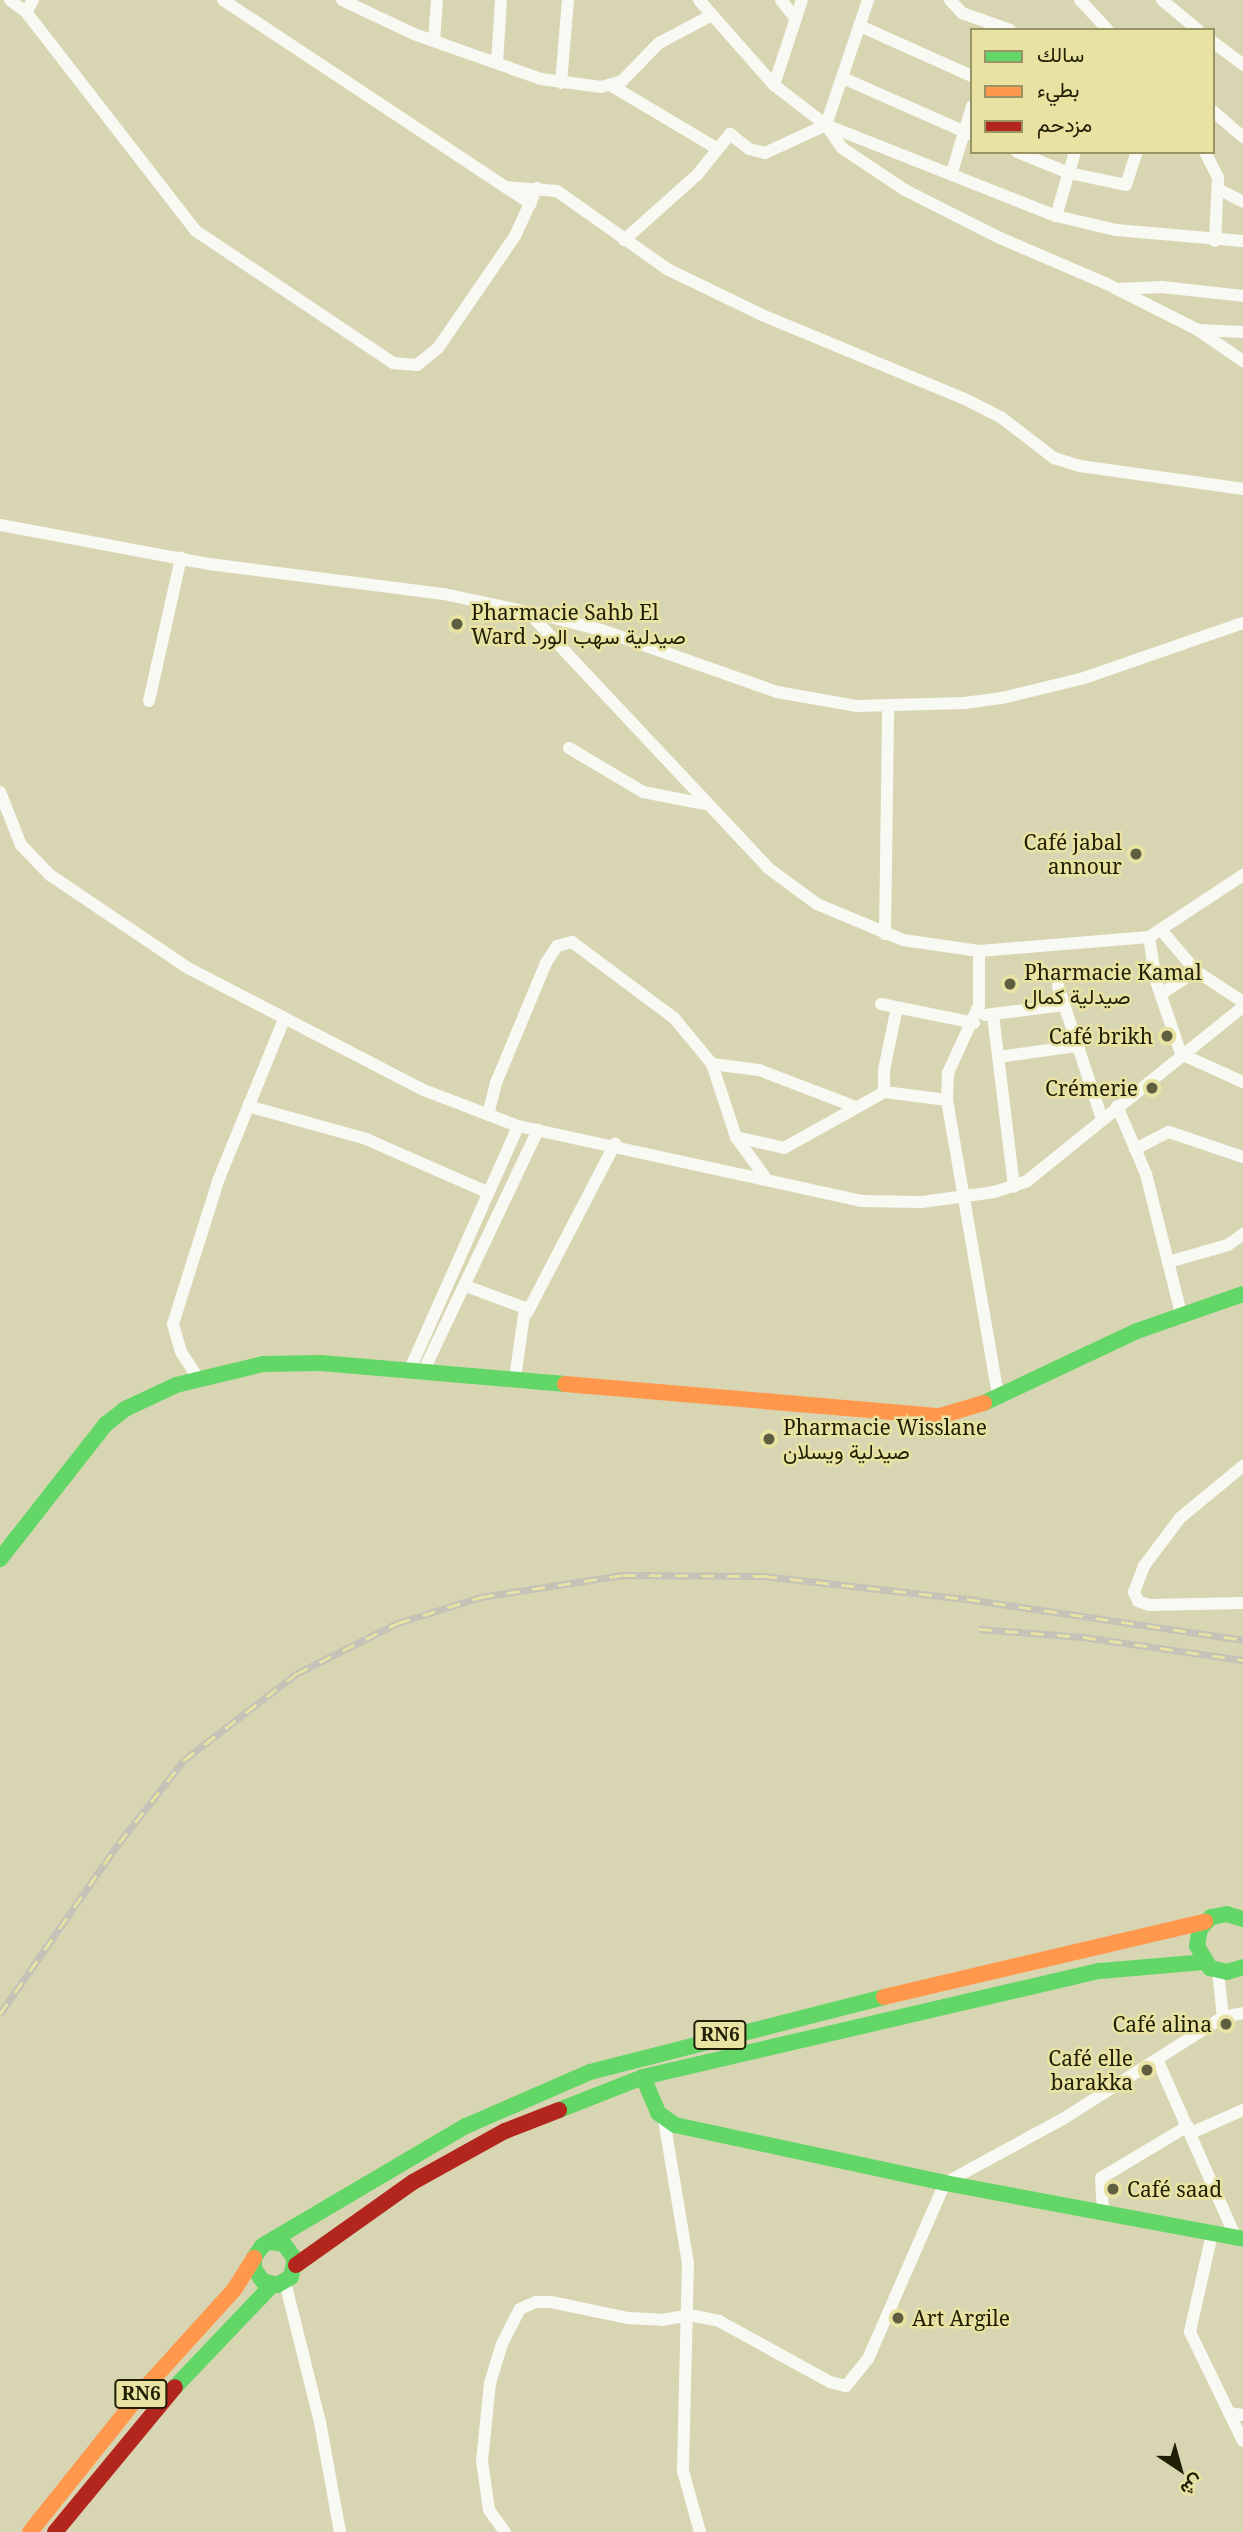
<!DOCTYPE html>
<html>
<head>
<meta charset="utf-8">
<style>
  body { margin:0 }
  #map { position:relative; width:1243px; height:2532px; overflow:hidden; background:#d8d6b2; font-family:"Noto Serif",Vazirmatn,serif }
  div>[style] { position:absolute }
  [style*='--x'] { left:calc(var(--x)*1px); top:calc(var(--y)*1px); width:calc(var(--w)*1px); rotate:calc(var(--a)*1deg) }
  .street>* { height:12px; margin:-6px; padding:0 6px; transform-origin:6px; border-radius:6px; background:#f9f9f3 }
  .fast>* { height:16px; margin:-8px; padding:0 8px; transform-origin:8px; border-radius:8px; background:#63d668 }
  .slow>* { height:16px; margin:-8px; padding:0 8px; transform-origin:8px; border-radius:8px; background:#ff974d }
  .jam>* { height:16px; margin:-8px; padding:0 8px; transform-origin:8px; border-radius:8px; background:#b3261e }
  .rail>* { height:7px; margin-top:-3.5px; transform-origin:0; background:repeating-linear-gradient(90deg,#e8e3a2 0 13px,#c3c2b8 0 26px); box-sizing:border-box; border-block:2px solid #c3c2b8 }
  .dots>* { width:19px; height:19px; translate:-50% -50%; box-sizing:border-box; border:4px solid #e8e3a2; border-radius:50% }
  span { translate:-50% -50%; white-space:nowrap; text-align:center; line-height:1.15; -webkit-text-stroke:5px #e8e3a2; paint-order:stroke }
  .shield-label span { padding:2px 5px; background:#e8e3a2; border:2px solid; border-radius:5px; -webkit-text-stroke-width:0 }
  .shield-label { font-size:19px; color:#201e04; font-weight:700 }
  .poi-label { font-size:21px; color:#201e04 }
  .left { translate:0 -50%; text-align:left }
  .right { translate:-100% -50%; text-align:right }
  .legend { position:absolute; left:970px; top:28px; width:245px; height:126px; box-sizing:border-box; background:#e8e3a2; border:2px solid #989463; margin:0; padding:9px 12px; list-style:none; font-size:21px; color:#201e04 }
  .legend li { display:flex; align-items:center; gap:14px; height:35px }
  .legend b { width:35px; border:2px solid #989463 }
  .north { position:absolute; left:1145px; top:2434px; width:70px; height:70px; -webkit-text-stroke:5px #e8e3a2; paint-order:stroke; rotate:144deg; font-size:19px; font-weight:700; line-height:28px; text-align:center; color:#201e04 }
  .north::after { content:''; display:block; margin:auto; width:24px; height:32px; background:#201e04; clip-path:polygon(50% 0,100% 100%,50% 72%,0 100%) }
</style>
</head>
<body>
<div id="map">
  <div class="street">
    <div style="--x:10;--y:0;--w:20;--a:37"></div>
    <div style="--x:26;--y:12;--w:14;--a:-60"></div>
    <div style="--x:223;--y:0;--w:369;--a:33.5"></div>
    <div style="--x:342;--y:0;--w:80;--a:25.3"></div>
    <div style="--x:414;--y:34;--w:135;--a:19.5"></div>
    <div style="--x:541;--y:79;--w:61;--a:7.6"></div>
    <div style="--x:601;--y:87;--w:22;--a:-16"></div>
    <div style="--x:622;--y:81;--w:53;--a:-45.8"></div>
    <div style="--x:659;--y:43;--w:58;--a:-27.9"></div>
    <div style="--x:699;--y:0;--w:113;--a:48.6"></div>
    <div style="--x:774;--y:85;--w:66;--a:37.6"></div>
    <div style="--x:826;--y:125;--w:247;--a:21.6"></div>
    <div style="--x:1056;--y:216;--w:62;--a:13.1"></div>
    <div style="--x:1116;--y:230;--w:127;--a:5"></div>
    <div style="--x:781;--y:0;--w:24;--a:52"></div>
    <div style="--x:950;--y:0;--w:18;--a:47"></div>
    <div style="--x:962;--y:13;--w:51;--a:19.5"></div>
    <div style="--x:1080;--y:0;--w:41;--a:47"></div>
    <div style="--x:1162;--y:0;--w:47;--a:39.8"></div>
    <div style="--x:26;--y:12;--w:277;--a:52.2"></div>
    <div style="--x:196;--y:231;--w:237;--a:33.8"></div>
    <div style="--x:393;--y:363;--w:24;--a:5"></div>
    <div style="--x:417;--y:365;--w:27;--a:-39"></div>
    <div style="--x:438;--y:348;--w:136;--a:-55.5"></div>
    <div style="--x:515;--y:236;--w:53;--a:-65.4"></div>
    <div style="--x:860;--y:26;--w:123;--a:24.1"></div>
    <div style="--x:434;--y:41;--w:41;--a:-85.8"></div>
    <div style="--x:1213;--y:42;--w:38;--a:37"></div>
    <div style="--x:497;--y:62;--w:62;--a:-86.3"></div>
    <div style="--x:845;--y:79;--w:139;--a:23.8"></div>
    <div style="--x:561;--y:83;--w:83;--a:-85.2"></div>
    <div style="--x:774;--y:85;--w:89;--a:-71.8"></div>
    <div style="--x:612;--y:86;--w:121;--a:30.8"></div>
    <div style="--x:1213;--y:111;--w:40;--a:41"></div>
    <div style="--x:826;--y:125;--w:28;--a:55"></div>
    <div style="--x:842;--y:148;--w:76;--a:33.7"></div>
    <div style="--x:905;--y:190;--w:106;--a:26.8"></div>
    <div style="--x:1000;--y:238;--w:114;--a:23.2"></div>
    <div style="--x:1105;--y:283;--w:104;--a:26.8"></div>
    <div style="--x:1198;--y:330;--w:55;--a:34.6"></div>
    <div style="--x:1017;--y:152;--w:56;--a:22"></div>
    <div style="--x:1069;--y:173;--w:58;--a:11.9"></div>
    <div style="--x:1126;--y:185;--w:35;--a:-72"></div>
    <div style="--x:1205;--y:152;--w:29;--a:63"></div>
    <div style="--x:1218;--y:178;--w:63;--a:92.7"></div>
    <div style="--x:952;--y:172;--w:69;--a:-73.1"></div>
    <div style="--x:506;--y:187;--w:51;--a:4.5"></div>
    <div style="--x:557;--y:191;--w:135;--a:35.3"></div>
    <div style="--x:667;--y:269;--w:106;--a:25.8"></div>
    <div style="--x:762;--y:315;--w:220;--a:22.5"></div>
    <div style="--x:965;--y:399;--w:42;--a:27.2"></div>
    <div style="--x:1002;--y:418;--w:66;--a:37.6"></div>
    <div style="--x:1054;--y:458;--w:27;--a:17"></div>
    <div style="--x:1080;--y:466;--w:165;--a:8"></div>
    <div style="--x:1218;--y:189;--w:28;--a:27"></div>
    <div style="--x:1056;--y:216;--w:67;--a:-73.5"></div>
    <div style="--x:624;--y:240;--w:98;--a:-41.7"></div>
    <div style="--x:697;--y:175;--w:53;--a:-51.2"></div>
    <div style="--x:730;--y:134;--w:24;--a:38"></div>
    <div style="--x:749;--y:149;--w:16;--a:14"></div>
    <div style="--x:765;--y:153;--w:67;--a:-24.7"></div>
    <div style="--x:826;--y:125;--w:132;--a:-71.4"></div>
    <div style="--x:1117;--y:289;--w:45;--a:-2.5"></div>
    <div style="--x:1162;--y:287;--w:81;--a:6.3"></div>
    <div style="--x:1198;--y:330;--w:45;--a:2.5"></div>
    <div style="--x:0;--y:525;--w:213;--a:10.6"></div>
    <div style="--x:209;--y:564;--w:237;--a:7.3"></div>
    <div style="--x:444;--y:594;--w:86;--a:12.1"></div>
    <div style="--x:528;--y:612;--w:351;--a:46.8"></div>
    <div style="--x:768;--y:868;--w:61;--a:36.3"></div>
    <div style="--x:817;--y:904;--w:93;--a:22.7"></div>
    <div style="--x:903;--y:940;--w:77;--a:8.2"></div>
    <div style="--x:979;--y:951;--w:171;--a:-4.7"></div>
    <div style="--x:1149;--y:937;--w:113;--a:-33.4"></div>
    <div style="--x:531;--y:612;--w:72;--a:14.4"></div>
    <div style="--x:601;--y:630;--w:187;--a:19.4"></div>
    <div style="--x:777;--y:692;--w:80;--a:10"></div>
    <div style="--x:856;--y:706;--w:109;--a:-1.6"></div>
    <div style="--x:965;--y:703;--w:37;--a:-8"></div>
    <div style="--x:1002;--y:698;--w:84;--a:-13.7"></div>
    <div style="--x:1084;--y:678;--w:168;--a:-19.1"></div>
    <div style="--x:149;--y:701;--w:147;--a:-77.4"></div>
    <div style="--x:569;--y:748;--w:86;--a:30.7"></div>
    <div style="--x:643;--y:792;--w:62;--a:11.1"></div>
    <div style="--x:0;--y:792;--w:57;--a:68.4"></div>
    <div style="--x:21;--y:845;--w:42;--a:46"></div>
    <div style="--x:50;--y:875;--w:166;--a:34"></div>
    <div style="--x:188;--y:968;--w:263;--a:27.4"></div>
    <div style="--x:421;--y:1089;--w:104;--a:20.9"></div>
    <div style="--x:518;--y:1126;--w:351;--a:12.3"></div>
    <div style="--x:861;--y:1201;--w:61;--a:0.9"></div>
    <div style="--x:922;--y:1202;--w:73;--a:-7.9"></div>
    <div style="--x:994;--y:1192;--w:35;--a:-18"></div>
    <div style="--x:1027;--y:1181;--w:277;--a:-38.9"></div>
    <div style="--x:1162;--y:931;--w:52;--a:49.6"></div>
    <div style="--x:1196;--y:971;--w:56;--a:33.4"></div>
    <div style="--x:885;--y:934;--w:229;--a:-89.2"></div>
    <div style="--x:1149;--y:937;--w:45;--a:81"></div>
    <div style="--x:1156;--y:981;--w:77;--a:71.1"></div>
    <div style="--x:1181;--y:1054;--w:68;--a:24.3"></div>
    <div style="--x:979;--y:951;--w:54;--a:90"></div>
    <div style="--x:979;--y:1005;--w:75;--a:114.5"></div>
    <div style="--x:948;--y:1073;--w:27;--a:92"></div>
    <div style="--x:947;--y:1100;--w:300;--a:80.2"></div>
    <div style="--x:1058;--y:986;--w:140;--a:71.7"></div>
    <div style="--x:1161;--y:994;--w:42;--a:-33.3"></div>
    <div style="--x:881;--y:1004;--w:95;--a:11.5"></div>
    <div style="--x:985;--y:1015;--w:80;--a:-7.2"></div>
    <div style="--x:993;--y:1015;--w:173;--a:83"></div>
    <div style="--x:998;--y:1057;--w:79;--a:-8"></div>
    <div style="--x:712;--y:1064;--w:47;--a:7.3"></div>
    <div style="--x:759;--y:1070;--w:104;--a:20.9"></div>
    <div style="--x:884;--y:1092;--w:22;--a:-90"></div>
    <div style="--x:884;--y:1070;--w:64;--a:-78.3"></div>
    <div style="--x:248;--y:1106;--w:123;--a:15.6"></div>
    <div style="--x:366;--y:1139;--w:132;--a:23.7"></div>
    <div style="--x:1117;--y:1106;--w:74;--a:66.9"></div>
    <div style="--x:1146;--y:1174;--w:143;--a:75.9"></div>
    <div style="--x:488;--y:1115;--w:33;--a:-76"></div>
    <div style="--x:496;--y:1083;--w:130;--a:-67.4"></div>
    <div style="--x:546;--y:963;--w:20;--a:-57"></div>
    <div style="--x:557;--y:946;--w:16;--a:-15"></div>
    <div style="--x:572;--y:942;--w:127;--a:36.7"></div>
    <div style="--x:674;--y:1018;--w:60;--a:50.4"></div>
    <div style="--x:712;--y:1064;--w:77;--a:71.8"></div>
    <div style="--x:736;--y:1137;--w:49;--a:54.1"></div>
    <div style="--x:736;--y:1137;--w:49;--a:12.9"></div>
    <div style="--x:784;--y:1148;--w:115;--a:-29.2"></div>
    <div style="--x:884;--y:1092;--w:64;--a:7.2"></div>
    <div style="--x:1135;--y:1149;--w:38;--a:-27"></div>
    <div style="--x:1169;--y:1132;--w:78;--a:18.7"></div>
    <div style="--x:1168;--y:1262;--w:62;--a:-15.8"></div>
    <div style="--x:1228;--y:1245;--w:19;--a:-36"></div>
    <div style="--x:466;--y:1286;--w:63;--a:20.4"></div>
    <div style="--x:525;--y:1308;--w:71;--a:98.1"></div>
    <div style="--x:527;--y:1313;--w:191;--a:-62.5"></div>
    <div style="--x:410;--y:1369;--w:266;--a:-66"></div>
    <div style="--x:424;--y:1370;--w:266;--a:-64.6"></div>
    <div style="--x:198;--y:1378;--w:31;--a:-123"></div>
    <div style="--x:181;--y:1352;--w:29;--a:-106"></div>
    <div style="--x:173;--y:1324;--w:150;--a:-72.5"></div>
    <div style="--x:218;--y:1181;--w:175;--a:-67.8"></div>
    <div style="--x:1243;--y:1466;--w:82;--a:140.5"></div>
    <div style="--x:1180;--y:1518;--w:60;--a:126.9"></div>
    <div style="--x:1144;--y:1566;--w:28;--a:111"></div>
    <div style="--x:1134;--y:1592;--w:10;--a:66"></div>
    <div style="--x:1138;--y:1601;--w:12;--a:20"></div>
    <div style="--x:1149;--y:1605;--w:94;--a:-1.2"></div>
    <div style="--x:1223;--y:2017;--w:20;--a:-11"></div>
    <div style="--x:1157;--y:2059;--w:196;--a:66.2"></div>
    <div style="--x:664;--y:2120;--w:145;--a:80.5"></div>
    <div style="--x:688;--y:2263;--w:208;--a:91.4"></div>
    <div style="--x:683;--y:2471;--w:63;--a:74.4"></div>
    <div style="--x:1191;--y:2133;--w:57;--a:-23.9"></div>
    <div style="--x:1103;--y:2214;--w:36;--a:-93"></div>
    <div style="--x:1101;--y:2178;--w:101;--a:-30.9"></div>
    <div style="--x:1212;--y:2234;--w:100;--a:102.7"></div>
    <div style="--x:1190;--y:2332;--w:121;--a:64.1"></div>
    <div style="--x:285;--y:2282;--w:144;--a:76"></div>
    <div style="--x:320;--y:2422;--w:112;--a:79.7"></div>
    <div style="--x:1229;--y:2413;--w:14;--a:8"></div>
    <div style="--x:505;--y:2532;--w:27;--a:-126"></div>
    <div style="--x:489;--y:2510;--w:49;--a:-98.1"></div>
    <div style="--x:482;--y:2461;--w:78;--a:-84.1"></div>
    <div style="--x:490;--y:2383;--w:41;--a:-72.9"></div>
    <div style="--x:502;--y:2344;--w:39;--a:-63"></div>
    <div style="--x:520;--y:2309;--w:17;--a:-24"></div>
    <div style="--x:536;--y:2302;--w:15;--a:0"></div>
    <div style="--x:551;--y:2302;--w:79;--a:11.7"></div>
    <div style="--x:628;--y:2318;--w:34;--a:3"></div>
    <div style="--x:662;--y:2320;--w:27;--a:-10"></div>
    <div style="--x:689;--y:2315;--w:31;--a:11"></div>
    <div style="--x:719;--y:2321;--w:127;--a:28.8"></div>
    <div style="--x:830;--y:2382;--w:16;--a:14"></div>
    <div style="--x:846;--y:2386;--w:35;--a:-51"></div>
    <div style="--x:868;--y:2359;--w:192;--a:-66.4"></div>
    <div style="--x:945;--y:2183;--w:134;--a:-28.5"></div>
    <div style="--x:1063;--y:2119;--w:190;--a:-32.5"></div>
    <div style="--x:1223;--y:2017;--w:46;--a:-96.2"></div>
  </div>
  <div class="fast">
    <div style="--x:984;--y:1403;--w:169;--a:-25.2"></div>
    <div style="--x:1137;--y:1331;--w:112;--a:-19.2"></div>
    <div style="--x:0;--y:1559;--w:172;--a:-51.9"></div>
    <div style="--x:106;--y:1424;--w:24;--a:-38"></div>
    <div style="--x:125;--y:1409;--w:56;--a:-25.2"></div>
    <div style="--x:176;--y:1385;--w:89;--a:-13.6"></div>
    <div style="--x:263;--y:1364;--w:58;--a:-1"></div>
    <div style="--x:321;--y:1363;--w:245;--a:4.9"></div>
    <div style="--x:1243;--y:1919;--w:17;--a:-163"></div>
    <div style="--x:1227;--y:1914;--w:16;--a:169"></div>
    <div style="--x:1211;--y:1917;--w:16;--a:133"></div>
    <div style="--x:1200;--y:1929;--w:17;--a:100"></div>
    <div style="--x:1197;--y:1946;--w:26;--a:59"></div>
    <div style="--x:1210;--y:1968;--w:17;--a:13"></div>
    <div style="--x:1227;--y:1972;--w:17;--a:-17"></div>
    <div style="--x:643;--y:2077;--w:39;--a:67"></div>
    <div style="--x:658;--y:2113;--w:21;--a:35"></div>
    <div style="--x:675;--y:2125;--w:276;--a:12.1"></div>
    <div style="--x:945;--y:2183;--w:303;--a:10.6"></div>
    <div style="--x:559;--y:2110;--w:90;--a:-21.4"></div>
    <div style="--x:643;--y:2077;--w:469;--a:-13.1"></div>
    <div style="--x:1100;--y:1971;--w:104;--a:-4.9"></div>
    <div style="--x:271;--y:2242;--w:13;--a:9"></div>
    <div style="--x:284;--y:2244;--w:19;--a:54"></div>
    <div style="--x:295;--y:2259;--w:18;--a:103"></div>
    <div style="--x:291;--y:2277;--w:16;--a:150"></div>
    <div style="--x:277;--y:2285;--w:15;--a:-164"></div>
    <div style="--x:263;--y:2281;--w:15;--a:-127"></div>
    <div style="--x:254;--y:2269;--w:11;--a:-90"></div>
    <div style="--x:254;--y:2258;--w:14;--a:-56"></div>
    <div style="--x:262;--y:2246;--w:237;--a:-30.5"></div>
    <div style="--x:466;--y:2126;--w:135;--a:-23.5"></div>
    <div style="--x:590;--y:2072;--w:303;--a:-14.3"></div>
    <div style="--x:175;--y:2387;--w:141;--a:-46.4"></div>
  </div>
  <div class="slow">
    <div style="--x:565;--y:1384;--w:376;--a:4.9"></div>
    <div style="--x:940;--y:1416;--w:46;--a:-16.5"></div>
    <div style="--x:884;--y:1997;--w:330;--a:-13.2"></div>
    <div style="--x:30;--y:2532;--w:184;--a:-51.4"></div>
    <div style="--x:145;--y:2388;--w:132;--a:-47.8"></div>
    <div style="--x:234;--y:2290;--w:38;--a:-58"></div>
  </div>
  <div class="jam">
    <div style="--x:296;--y:2265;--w:143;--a:-35.4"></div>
    <div style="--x:413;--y:2182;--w:105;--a:-29"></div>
    <div style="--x:505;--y:2131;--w:58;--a:-21.3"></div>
    <div style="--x:55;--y:2532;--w:188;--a:-50.4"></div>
  </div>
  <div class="rail">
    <div style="--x:979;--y:1629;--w:104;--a:4.4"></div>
    <div style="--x:1083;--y:1637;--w:162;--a:8.2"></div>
    <div style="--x:0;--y:2014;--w:208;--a:-55.2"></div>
    <div style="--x:119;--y:1843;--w:105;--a:-51.9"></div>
    <div style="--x:184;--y:1760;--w:141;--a:-37.5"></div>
    <div style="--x:296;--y:1674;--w:114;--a:-26.6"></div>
    <div style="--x:398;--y:1623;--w:87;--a:-17.4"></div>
    <div style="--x:481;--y:1597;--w:144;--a:-8.8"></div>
    <div style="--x:623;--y:1575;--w:141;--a:0.4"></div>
    <div style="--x:764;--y:1576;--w:204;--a:6.5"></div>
    <div style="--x:967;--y:1599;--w:279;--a:8.4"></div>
  </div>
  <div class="dots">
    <div style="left:457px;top:624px;background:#605e41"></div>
    <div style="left:1136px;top:854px;background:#605e41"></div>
    <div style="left:1010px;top:984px;background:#605e41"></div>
    <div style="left:1167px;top:1036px;background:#605e41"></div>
    <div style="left:1152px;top:1088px;background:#605e41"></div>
    <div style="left:769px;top:1439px;background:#605e41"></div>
    <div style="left:1226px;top:2024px;background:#605e41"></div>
    <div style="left:1147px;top:2070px;background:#605e41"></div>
    <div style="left:1113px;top:2189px;background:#605e41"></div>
    <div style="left:898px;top:2318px;background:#605e41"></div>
  </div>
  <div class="shield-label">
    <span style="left:720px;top:2035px">RN6</span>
    <span style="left:141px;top:2394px">RN6</span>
  </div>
  <div class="poi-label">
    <span class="left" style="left:471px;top:624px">Pharmacie Sahb El<br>Ward صيدلية سهب الورد</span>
    <span class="right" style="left:1122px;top:854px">Café jabal<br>annour</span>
    <span class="left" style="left:1024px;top:984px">Pharmacie Kamal<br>صيدلية كمال</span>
    <span class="right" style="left:1153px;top:1036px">Café brikh</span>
    <span class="right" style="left:1138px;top:1088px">Crémerie</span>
    <span class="left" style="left:783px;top:1439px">Pharmacie Wisslane<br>صيدلية ويسلان</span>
    <span class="right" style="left:1212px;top:2024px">Café alina</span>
    <span class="right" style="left:1133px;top:2070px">Café elle<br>barakka</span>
    <span class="left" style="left:1127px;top:2189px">Café saad</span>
    <span class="left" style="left:912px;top:2318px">Art Argile</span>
  </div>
  <ul class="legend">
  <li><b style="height:9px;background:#63d668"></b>سالك</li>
  <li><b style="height:9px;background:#ff974d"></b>بطيء</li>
  <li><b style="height:9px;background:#b3261e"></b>مزدحم</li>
  </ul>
  <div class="north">ش</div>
</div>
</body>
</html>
